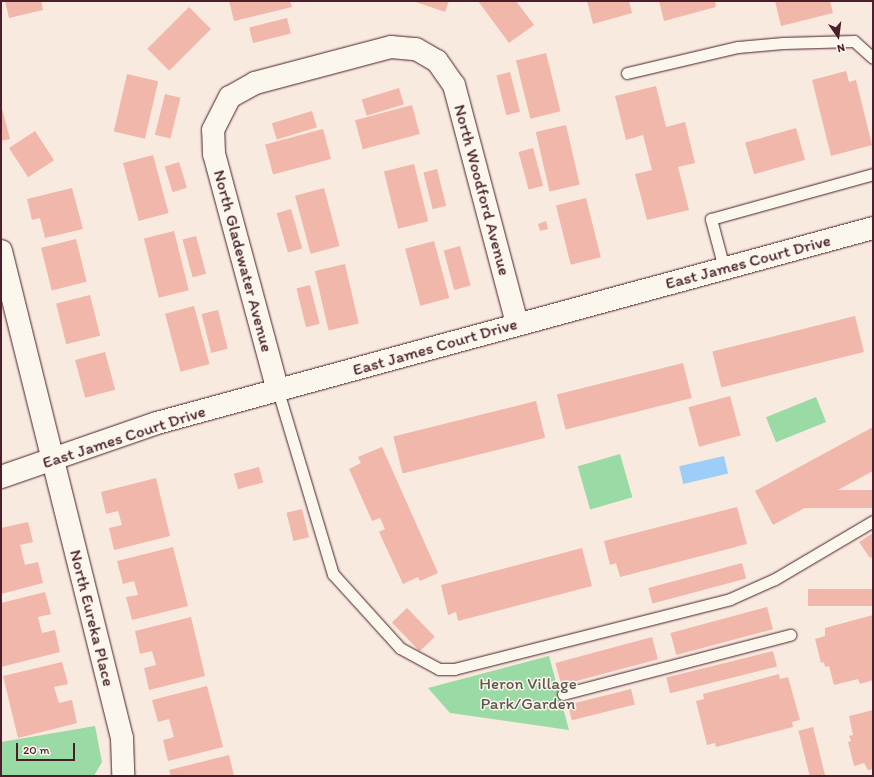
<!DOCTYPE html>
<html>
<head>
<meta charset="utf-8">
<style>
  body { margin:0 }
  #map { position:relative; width:874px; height:777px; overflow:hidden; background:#f9eadf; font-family:Itim,sans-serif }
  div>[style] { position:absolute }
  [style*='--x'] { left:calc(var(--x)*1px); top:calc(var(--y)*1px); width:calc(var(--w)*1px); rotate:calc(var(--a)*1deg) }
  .green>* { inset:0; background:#9adba5; transform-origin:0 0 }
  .water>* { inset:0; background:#9ccef9; transform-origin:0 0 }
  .building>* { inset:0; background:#f1b7aa; transform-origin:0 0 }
  .roads { filter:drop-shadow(0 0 1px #4a1f2b) drop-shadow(0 0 1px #4a1f2b) }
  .lane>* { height:11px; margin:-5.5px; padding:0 5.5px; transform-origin:5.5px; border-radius:5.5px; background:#fbf7ec }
  .street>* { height:22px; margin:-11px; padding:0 11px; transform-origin:11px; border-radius:11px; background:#fbf7ec }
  span { translate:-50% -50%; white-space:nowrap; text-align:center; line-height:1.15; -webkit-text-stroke:3px #fbf7ec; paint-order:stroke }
  .street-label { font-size:17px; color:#4a1f2b }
  .park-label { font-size:17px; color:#625750 }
  .frame { position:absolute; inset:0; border:2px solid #4a1f2b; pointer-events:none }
  .north { position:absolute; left:818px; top:16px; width:40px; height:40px; -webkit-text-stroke:3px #fbf7ec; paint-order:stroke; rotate:166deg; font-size:11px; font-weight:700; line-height:16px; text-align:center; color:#4a1f2b }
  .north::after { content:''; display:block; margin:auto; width:14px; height:18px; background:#4a1f2b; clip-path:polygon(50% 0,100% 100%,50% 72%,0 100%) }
  .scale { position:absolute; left:16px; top:743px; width:59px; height:18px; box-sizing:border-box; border:2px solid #4a1f2b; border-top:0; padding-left:5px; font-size:12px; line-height:14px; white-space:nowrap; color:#4a1f2b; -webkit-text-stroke:3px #fbf7ec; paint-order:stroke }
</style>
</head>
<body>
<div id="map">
  <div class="green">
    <div style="left:816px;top:397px;width:27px;height:54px;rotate:68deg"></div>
    <div style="left:620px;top:454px;width:45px;height:44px;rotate:74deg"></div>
    <div style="clip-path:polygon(549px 656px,569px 730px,450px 713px,428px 688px)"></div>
    <div style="clip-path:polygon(95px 726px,102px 762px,94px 776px,1px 776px,1px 742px)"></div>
  </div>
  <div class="water">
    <div style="left:724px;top:456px;width:18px;height:46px;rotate:77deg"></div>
  </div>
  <div class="building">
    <div style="clip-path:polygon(5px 1px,41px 1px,43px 10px,9px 18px)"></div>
    <div style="clip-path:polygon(229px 1px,290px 1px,292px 7px,234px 21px)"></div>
    <div style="clip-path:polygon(413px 1px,449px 1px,445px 12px)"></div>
    <div style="clip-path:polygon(478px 1px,516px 1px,534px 25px,509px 43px)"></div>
    <div style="clip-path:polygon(587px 1px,629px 1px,632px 13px,593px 24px)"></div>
    <div style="clip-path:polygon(659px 1px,715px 1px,716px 7px,664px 21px)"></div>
    <div style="clip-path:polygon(775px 1px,830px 1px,833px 13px,781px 26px)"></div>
    <div style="left:189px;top:7px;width:31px;height:59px;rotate:45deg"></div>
    <div style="left:287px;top:18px;width:16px;height:39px;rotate:76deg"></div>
    <div style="left:546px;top:53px;width:60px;height:31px;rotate:76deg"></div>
    <div style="clip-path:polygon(846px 71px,849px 82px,856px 80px,872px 145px,831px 156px,812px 80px)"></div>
    <div style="left:510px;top:72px;width:41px;height:14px;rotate:76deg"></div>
    <div style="left:127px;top:74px;width:32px;height:59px;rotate:13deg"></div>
    <div style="clip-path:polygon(656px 86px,666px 127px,685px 122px,695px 163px,678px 167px,689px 210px,647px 220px,635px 174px,652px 170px,643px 135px,626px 140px,615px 96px)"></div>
    <div style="left:399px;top:88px;width:17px;height:39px;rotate:73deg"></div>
    <div style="left:165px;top:94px;width:16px;height:42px;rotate:14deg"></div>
    <div style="clip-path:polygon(1px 105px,10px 139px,1px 141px)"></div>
    <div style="left:412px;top:105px;width:30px;height:59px;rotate:75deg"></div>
    <div style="left:312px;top:111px;width:17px;height:42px;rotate:73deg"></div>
    <div style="left:566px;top:125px;width:61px;height:31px;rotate:77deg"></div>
    <div style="left:796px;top:128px;width:33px;height:53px;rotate:74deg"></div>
    <div style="left:323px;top:129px;width:31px;height:60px;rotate:75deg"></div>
    <div style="left:35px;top:131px;width:35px;height:31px;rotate:57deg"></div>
    <div style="left:533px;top:148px;width:39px;height:15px;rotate:75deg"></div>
    <div style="left:153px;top:155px;width:60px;height:31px;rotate:75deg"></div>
    <div style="left:179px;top:162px;width:27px;height:15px;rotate:73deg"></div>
    <div style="left:414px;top:164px;width:59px;height:31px;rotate:76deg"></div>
    <div style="left:437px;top:169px;width:38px;height:14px;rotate:76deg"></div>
    <div style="clip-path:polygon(72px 188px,83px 229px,45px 238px,40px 218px,32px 220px,27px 199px)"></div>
    <div style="left:324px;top:188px;width:60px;height:30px;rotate:75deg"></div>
    <div style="left:586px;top:198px;width:61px;height:31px;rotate:76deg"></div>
    <div style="left:291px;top:209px;width:41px;height:15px;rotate:74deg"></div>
    <div style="clip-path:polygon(546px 221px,548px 229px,540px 231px,538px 224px)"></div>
    <div style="left:174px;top:231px;width:61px;height:31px;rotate:76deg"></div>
    <div style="left:196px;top:236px;width:39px;height:14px;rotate:75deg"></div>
    <div style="left:76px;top:239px;width:44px;height:36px;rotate:76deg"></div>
    <div style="left:434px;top:241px;width:59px;height:30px;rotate:75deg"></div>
    <div style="left:460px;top:246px;width:41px;height:17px;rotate:75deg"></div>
    <div style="left:345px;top:264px;width:61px;height:31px;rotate:77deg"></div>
    <div style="left:310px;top:285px;width:40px;height:14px;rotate:76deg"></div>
    <div style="left:90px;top:295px;width:42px;height:35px;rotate:76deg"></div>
    <div style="left:194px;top:306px;width:60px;height:30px;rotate:75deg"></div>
    <div style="left:218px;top:310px;width:40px;height:17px;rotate:76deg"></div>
    <div style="left:855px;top:316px;width:37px;height:147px;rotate:76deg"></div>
    <div style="left:105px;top:352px;width:39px;height:31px;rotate:75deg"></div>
    <div style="left:683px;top:363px;width:36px;height:130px;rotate:76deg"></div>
    <div style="left:730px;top:396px;width:41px;height:43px;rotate:75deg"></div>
    <div style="left:536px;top:401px;width:38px;height:147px;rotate:76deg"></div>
    <div style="clip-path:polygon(873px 427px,873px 471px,773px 525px,755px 491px)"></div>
    <div style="clip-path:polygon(382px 447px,438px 573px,420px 581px,418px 577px,403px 584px,379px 532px,385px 529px,380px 518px,372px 521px,349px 469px,361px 463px,358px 457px)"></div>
    <div style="left:259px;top:467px;width:16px;height:26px;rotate:75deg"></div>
    <div style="clip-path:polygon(156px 478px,170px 536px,114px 550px,109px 528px,122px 525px,118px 511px,106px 514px,101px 492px)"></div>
    <div style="left:873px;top:490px;width:18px;height:99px;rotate:90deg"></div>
    <div style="clip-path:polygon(737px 507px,747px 544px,620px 577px,616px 563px,610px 565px,604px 541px)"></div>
    <div style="left:302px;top:509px;width:29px;height:16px;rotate:76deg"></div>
    <div style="clip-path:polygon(28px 522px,33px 542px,20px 545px,25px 565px,38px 562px,43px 583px,1px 594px,1px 528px)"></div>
    <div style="clip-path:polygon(873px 533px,873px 556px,870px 558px,859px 542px)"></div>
    <div style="clip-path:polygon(173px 547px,188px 606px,132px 620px,126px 597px,138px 595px,134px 581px,123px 584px,117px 561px)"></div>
    <div style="clip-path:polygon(582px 548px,592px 586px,458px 621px,456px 612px,448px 615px,441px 585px)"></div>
    <div style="left:742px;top:563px;width:16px;height:97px;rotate:75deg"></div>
    <div style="left:873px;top:589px;width:17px;height:65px;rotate:90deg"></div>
    <div style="clip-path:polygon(45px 592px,51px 614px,38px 617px,42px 633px,55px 630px,60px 652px,1px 667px,1px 603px)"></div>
    <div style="left:767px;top:607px;width:23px;height:100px;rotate:75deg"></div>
    <div style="left:407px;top:608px;width:40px;height:21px;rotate:46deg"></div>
    <div style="clip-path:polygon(873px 615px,873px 680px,860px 684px,858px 679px,834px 685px,829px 666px,825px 667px,824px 662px,821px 663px,815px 639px,825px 636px,825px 628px)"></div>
    <div style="clip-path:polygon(191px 617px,205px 676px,149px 690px,144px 668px,156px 665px,152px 651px,140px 654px,135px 631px)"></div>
    <div style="left:652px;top:637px;width:23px;height:100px;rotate:75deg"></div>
    <div style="left:773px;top:651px;width:16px;height:110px;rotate:76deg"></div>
    <div style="clip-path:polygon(62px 662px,68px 684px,54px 687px,59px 703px,72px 700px,77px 723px,18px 738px,3px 676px)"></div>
    <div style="clip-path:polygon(779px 674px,780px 679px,788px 677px,800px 720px,792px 722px,793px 727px,716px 747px,715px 743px,707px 745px,696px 701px,704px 699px,703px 694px)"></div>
    <div style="clip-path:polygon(207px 686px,223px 747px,168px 761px,163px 740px,174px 737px,169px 719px,158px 722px,152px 700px)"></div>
    <div style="left:631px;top:689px;width:16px;height:65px;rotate:76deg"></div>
    <div style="clip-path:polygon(873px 710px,873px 769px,868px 770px,864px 763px,854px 766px,848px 742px,851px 741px,849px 736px,853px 735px,849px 716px)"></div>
    <div style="left:813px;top:727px;width:50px;height:15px;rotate:76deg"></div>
    <div style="clip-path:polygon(229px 755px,234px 776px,171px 776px,169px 770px)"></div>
  </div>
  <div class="roads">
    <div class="lane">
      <div style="--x:627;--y:73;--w:114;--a:-13.2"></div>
      <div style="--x:738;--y:47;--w:45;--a:-5.1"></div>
      <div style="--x:783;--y:43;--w:71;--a:-1.6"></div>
      <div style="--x:854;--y:41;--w:25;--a:42"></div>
      <div style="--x:724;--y:268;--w:51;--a:-104.9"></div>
      <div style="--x:711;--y:219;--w:168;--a:-15.5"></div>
      <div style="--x:278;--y:391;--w:191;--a:73.3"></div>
      <div style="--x:333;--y:574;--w:100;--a:47.8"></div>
      <div style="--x:400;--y:648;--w:44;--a:28.3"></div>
      <div style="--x:439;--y:669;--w:15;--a:0"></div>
      <div style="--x:454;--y:669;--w:285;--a:-14.2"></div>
      <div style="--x:730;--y:599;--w:49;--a:-24"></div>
      <div style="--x:775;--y:579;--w:114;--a:-30.6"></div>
      <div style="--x:563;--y:694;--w:235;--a:-14.6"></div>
    </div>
    <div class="street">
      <div style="--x:1;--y:251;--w:502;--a:76.05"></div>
      <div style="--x:122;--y:738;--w:38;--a:88"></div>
      <div style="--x:278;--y:391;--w:245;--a:-105.1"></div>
      <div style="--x:214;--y:154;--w:24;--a:-92"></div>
      <div style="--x:213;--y:130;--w:37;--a:-63"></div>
      <div style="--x:230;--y:97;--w:29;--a:-29"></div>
      <div style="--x:255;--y:83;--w:141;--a:-14.8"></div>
      <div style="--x:391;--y:47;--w:25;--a:5"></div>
      <div style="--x:416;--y:49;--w:24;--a:30"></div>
      <div style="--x:437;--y:61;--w:29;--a:55"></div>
      <div style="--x:454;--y:85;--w:247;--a:75.2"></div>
      <div style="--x:1;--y:477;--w:165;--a:-19.1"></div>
      <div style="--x:157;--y:423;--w:742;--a:-15.23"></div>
    </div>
  </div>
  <div class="street-label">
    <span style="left:482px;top:190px;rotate:75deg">North Woodford Avenue</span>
    <span style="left:243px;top:261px;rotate:75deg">North Gladewater Avenue</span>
    <span style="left:748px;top:262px;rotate:-15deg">East James Court Drive</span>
    <span style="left:435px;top:347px;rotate:-16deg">East James Court Drive</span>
    <span style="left:124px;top:437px;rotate:-18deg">East James Court Drive</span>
    <span style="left:92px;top:618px;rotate:76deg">North Eureka Place</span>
  </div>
  <div class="park-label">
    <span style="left:528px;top:694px">Heron Village<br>Park/Garden</span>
  </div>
  <div class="frame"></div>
  <div class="north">N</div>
  <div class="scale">20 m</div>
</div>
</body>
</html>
